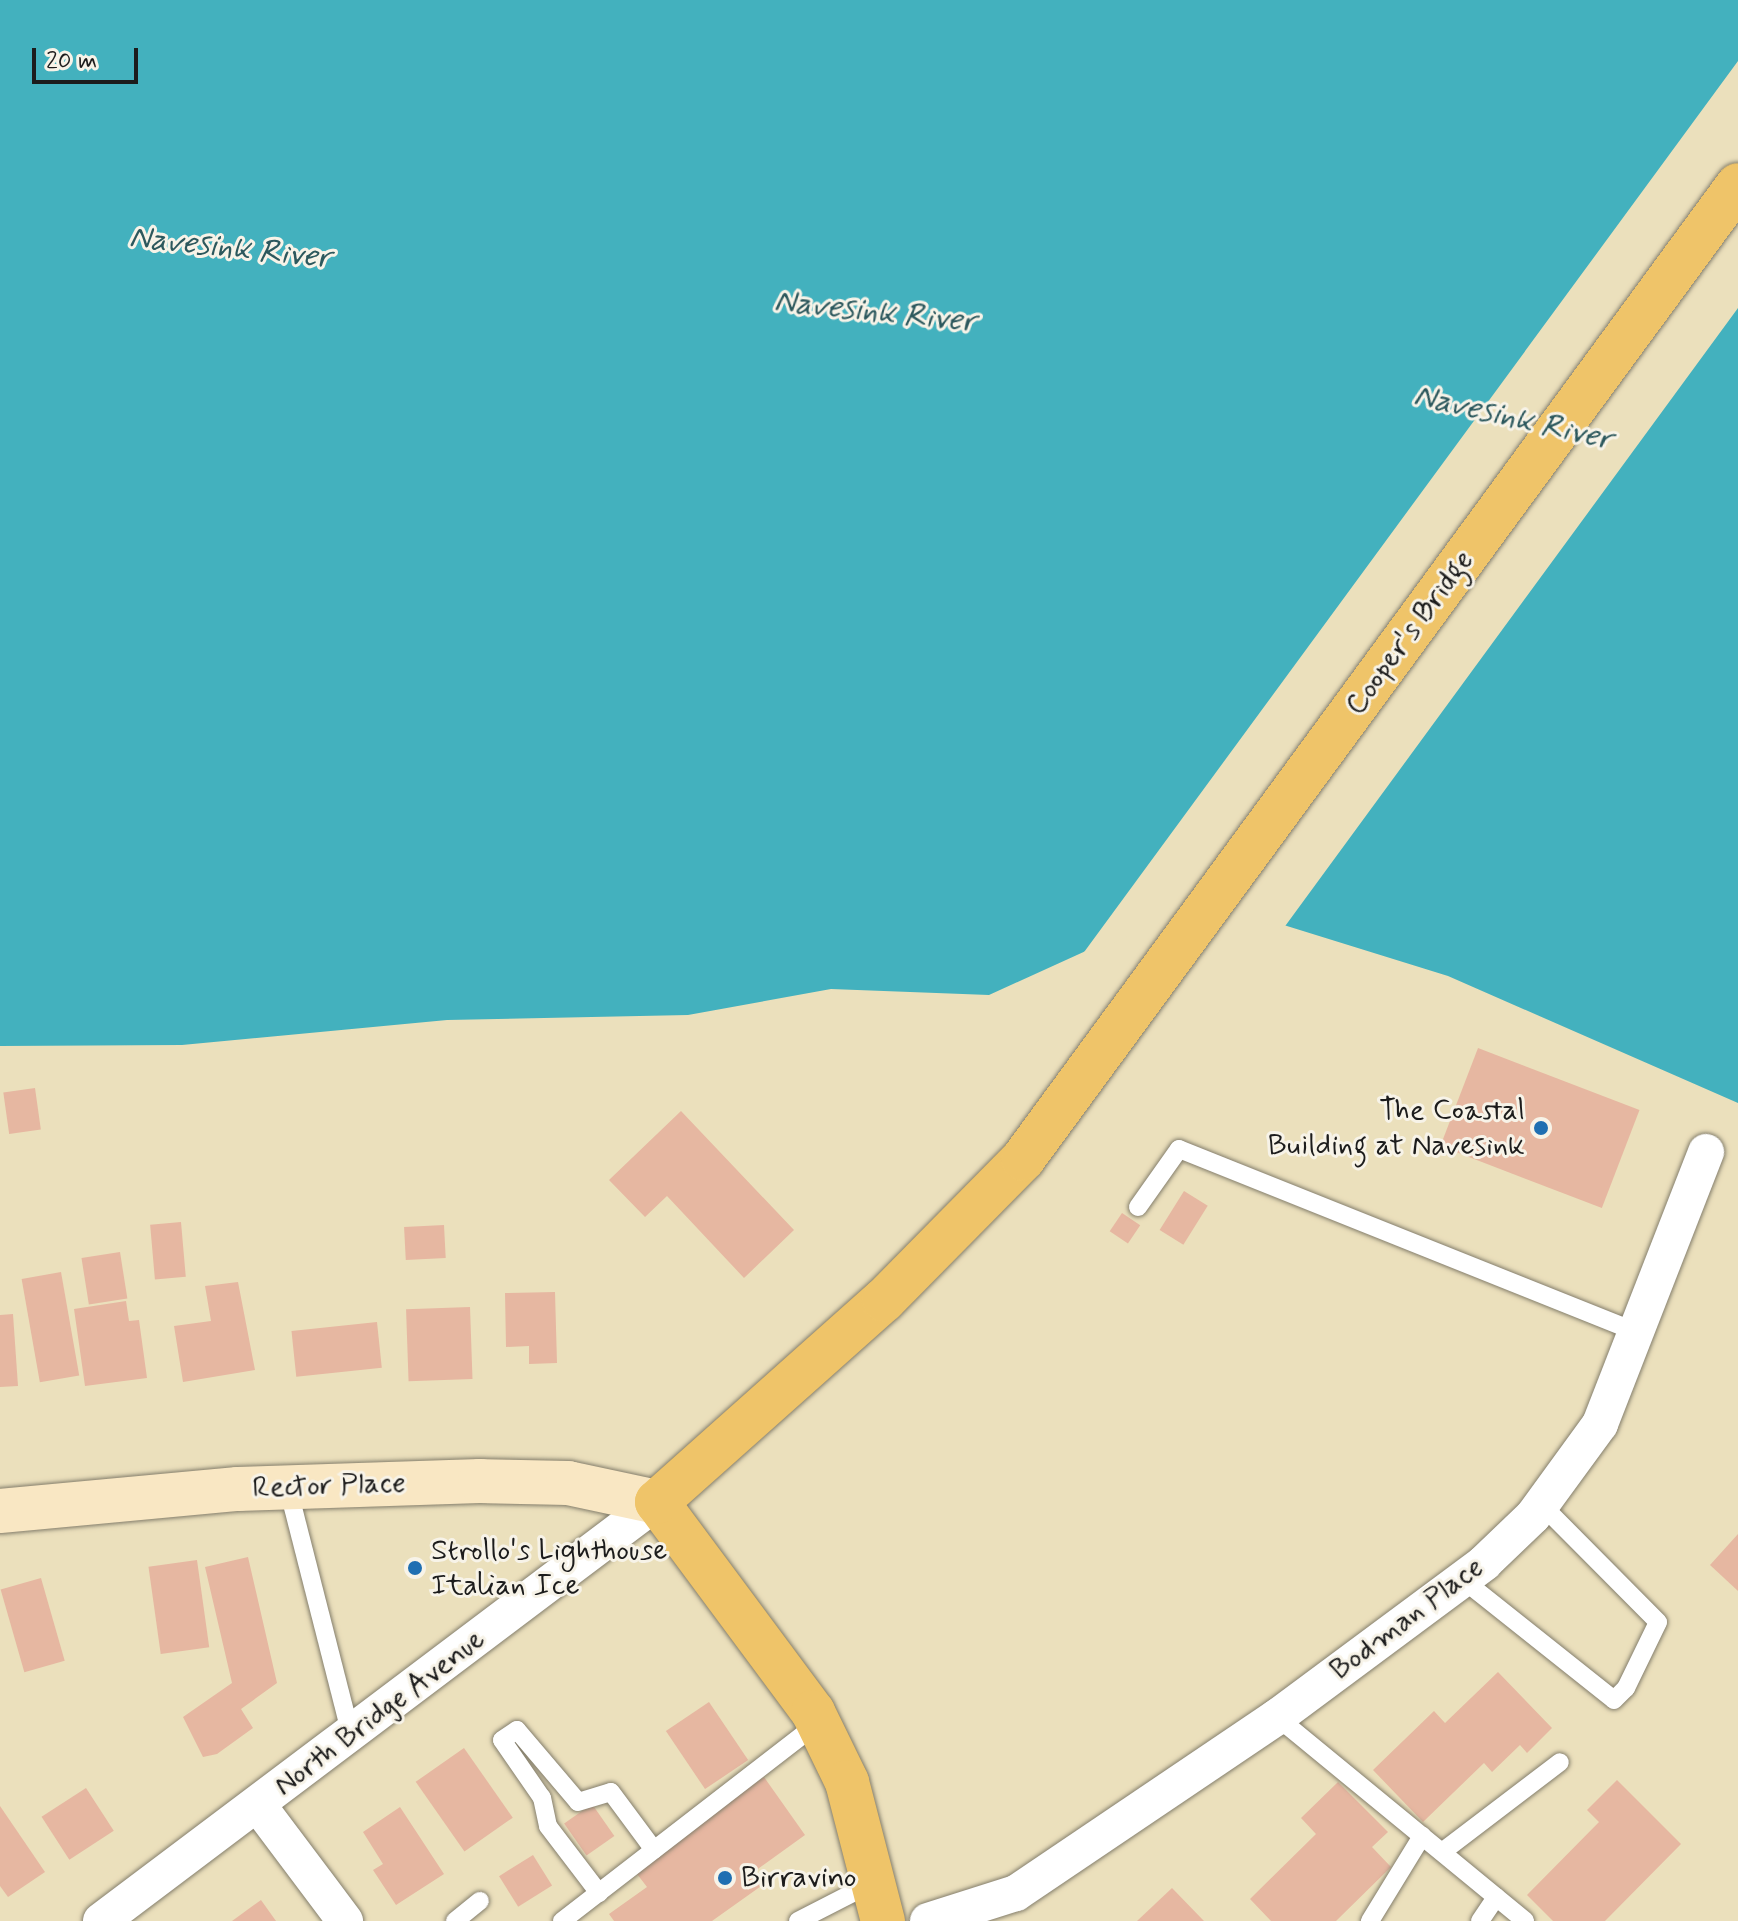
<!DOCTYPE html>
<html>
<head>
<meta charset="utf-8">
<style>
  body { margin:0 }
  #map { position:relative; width:1738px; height:1921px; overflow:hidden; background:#ebe0bc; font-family:Mynerve,sans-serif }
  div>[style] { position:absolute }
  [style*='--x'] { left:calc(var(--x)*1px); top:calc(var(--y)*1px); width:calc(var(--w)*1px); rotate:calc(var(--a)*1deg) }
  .water>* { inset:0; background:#43b1be }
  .pier>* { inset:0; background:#ebe0bc }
  .building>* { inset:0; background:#e6b7a1; transform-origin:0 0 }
  .roads { filter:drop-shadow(0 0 2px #847e6c) drop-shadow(0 0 2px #847e6c) }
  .service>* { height:18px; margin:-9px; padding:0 9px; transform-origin:9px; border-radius:9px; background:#fff }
  .minor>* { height:36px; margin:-18px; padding:0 18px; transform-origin:18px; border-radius:18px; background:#fff }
  .secondary>* { height:44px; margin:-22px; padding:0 22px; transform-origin:22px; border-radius:22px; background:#f9e7c3 }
  .primary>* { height:44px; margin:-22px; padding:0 22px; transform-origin:22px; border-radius:22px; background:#efc469 }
  .trunk>* { height:44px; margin:-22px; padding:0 22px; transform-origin:22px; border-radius:22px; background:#efc469 }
  .dots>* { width:22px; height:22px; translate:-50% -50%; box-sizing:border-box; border:4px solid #f7f3e8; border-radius:50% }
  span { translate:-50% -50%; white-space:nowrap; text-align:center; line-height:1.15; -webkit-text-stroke:6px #f7f3e8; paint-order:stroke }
  .street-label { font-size:30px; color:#1c1c1c }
  .poi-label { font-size:30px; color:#1c1c1c }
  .right { translate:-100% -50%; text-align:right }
  .left { translate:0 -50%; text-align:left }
  .water-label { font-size:32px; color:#2c585d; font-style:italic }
  .scale { position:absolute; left:32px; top:48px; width:106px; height:36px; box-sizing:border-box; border:4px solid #1c1c1c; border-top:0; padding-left:10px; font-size:24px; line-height:28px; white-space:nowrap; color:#1c1c1c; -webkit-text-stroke:6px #f7f3e8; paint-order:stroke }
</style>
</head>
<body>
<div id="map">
  <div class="water">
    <div style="clip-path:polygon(0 0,1738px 0,1738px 1103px,1448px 976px,1200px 899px,989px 995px,831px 989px,688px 1015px,447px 1020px,182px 1045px,0 1046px)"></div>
  </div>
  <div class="pier">
    <div style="clip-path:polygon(1738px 61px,1738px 308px,1283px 929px,1200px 903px,1079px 959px)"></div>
  </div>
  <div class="building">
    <div style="left:1478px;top:1048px;width:173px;height:105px;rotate:21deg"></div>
    <div style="left:35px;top:1088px;width:42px;height:32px;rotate:82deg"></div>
    <div style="clip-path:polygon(681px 1111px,794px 1230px,744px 1278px,667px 1196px,645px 1217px,609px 1180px)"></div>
    <div style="left:1184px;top:1191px;width:28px;height:46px;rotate:32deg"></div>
    <div style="left:1122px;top:1213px;width:22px;height:22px;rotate:34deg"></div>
    <div style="left:181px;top:1222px;width:55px;height:31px;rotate:85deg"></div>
    <div style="left:444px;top:1225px;width:33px;height:40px;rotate:87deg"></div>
    <div style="left:120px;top:1252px;width:47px;height:39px;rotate:81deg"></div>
    <div style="left:61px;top:1272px;width:105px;height:40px;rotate:80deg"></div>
    <div style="clip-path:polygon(238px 1282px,255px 1370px,183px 1382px,174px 1326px,211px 1321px,205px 1286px)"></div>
    <div style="clip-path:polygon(555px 1292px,557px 1363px,529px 1364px,529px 1346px,506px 1347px,505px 1293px)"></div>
    <div style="clip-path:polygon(126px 1301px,129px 1321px,139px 1320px,147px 1378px,85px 1386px,74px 1309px)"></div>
    <div style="left:470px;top:1307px;width:72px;height:64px;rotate:88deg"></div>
    <div style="clip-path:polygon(13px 1314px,18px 1386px,0 1387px,0 1315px)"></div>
    <div style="left:377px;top:1322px;width:46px;height:86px;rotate:84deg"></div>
    <div style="clip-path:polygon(1738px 1534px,1738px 1591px,1710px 1565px)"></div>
    <div style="clip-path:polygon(248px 1557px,277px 1683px,241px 1709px,253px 1728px,217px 1754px,203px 1757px,183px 1717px,232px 1683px,205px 1567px)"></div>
    <div style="left:197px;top:1560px;width:88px;height:49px;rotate:82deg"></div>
    <div style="left:41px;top:1578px;width:86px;height:42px;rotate:74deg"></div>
    <div style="clip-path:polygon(1498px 1672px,1552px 1728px,1527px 1753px,1520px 1745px,1492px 1772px,1484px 1763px,1423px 1822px,1373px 1770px,1434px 1711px,1445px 1723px)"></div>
    <div style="left:709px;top:1702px;width:70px;height:52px;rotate:56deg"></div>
    <div style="left:464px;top:1748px;width:85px;height:59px;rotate:55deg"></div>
    <div style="clip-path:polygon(764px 1777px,805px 1835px,755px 1871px,764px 1884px,712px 1921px,614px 1921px,609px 1914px,647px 1887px,634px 1870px)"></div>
    <div style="clip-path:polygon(1617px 1780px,1681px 1844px,1605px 1921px,1553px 1921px,1527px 1895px,1599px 1822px,1587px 1810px)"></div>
    <div style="clip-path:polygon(1338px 1782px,1388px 1832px,1372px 1847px,1391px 1867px,1336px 1921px,1271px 1921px,1250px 1899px,1316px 1834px,1301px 1818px)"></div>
    <div style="left:86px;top:1788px;width:51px;height:53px;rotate:57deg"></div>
    <div style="left:592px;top:1804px;width:39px;height:34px;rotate:55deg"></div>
    <div style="clip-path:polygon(0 1806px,45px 1872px,8px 1897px,0 1886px)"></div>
    <div style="clip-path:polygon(400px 1807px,444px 1874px,396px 1905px,373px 1870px,383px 1864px,363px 1832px)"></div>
    <div style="left:533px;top:1855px;width:36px;height:40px;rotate:58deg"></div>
    <div style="clip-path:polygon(1172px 1888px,1204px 1921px,1137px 1921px)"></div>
    <div style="clip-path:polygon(261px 1900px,276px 1921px,232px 1921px)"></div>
  </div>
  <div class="roads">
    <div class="service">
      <div style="--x:1138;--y:1207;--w:71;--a:-54.7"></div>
      <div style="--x:1179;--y:1149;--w:493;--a:21.8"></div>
      <div style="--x:288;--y:1488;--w:255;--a:75.7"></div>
      <div style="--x:1462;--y:1579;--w:194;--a:38.5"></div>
      <div style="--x:1614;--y:1700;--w:17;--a:-45"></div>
      <div style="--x:1626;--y:1688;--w:73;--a:-64.1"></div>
      <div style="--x:1658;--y:1622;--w:165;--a:-134.8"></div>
      <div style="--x:1277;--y:1717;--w:321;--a:39.4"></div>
      <div style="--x:1442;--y:1852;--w:148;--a:-37.3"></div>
      <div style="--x:599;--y:1893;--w:84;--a:-127.3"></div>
      <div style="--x:548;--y:1826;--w:29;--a:-102"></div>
      <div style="--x:542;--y:1798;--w:70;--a:-124.6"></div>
      <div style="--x:502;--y:1740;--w:18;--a:-34"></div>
      <div style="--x:517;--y:1730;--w:94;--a:49.7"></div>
      <div style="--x:578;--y:1802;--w:34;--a:-17"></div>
      <div style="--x:611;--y:1792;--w:72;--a:53.4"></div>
      <div style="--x:455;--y:1921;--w:32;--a:-39"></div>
      <div style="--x:562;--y:1921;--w:324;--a:-37.7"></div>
      <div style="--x:798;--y:1921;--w:85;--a:-27.2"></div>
      <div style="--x:1370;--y:1921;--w:100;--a:-58.5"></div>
      <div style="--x:1480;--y:1921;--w:29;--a:-56"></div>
    </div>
    <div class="minor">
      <div style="--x:258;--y:1805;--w:145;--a:53.1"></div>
      <div style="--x:101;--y:1921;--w:696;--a:-37"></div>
      <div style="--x:928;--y:1921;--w:92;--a:-17.7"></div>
      <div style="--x:1016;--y:1893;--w:315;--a:-34"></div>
      <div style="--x:1277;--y:1717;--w:258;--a:-36.6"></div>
      <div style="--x:1484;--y:1563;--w:68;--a:-43.8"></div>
      <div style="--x:1533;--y:1516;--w:114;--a:-53.9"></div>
      <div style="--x:1600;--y:1424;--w:292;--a:-68.7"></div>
    </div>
    <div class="secondary">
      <div style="--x:0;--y:1511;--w:239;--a:-5.3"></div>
      <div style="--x:238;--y:1489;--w:242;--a:-1.9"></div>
      <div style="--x:480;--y:1481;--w:88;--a:1.3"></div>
      <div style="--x:568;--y:1483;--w:91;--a:12.1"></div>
    </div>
    <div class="primary">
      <div style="--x:657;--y:1502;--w:262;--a:53.4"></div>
      <div style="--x:813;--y:1712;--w:78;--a:64.1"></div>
      <div style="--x:847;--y:1782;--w:144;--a:75.5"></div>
    </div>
    <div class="trunk">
      <div style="--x:657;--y:1502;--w:304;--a:-41.7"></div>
      <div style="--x:884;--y:1300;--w:198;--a:-45.4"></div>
      <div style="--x:1023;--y:1159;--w:1208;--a:-53.72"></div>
    </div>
  </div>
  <div class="dots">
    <div style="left:1541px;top:1128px;background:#1f6fb2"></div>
    <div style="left:415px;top:1568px;background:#1f6fb2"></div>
    <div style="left:725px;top:1878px;background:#1f6fb2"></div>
  </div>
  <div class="street-label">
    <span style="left:1410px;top:633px;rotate:-54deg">Cooper's Bridge</span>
    <span style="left:329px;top:1486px;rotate:-2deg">Rector Place</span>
    <span style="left:1407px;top:1619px;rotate:-37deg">Bodman Place</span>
    <span style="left:380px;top:1713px;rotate:-37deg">North Bridge Avenue</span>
  </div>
  <div class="poi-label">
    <span class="right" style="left:1525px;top:1128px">The Coastal<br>Building at Navesink</span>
    <span class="left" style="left:431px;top:1568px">Strollo's Lighthouse<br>Italian Ice</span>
    <span class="left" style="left:741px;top:1878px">Birravino</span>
  </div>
  <div class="water-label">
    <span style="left:230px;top:248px;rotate:6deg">Navesink River</span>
    <span style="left:875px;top:312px;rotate:6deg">Navesink River</span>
    <span style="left:1513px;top:418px;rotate:13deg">Navesink River</span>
  </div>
  <div class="scale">20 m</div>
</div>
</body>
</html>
